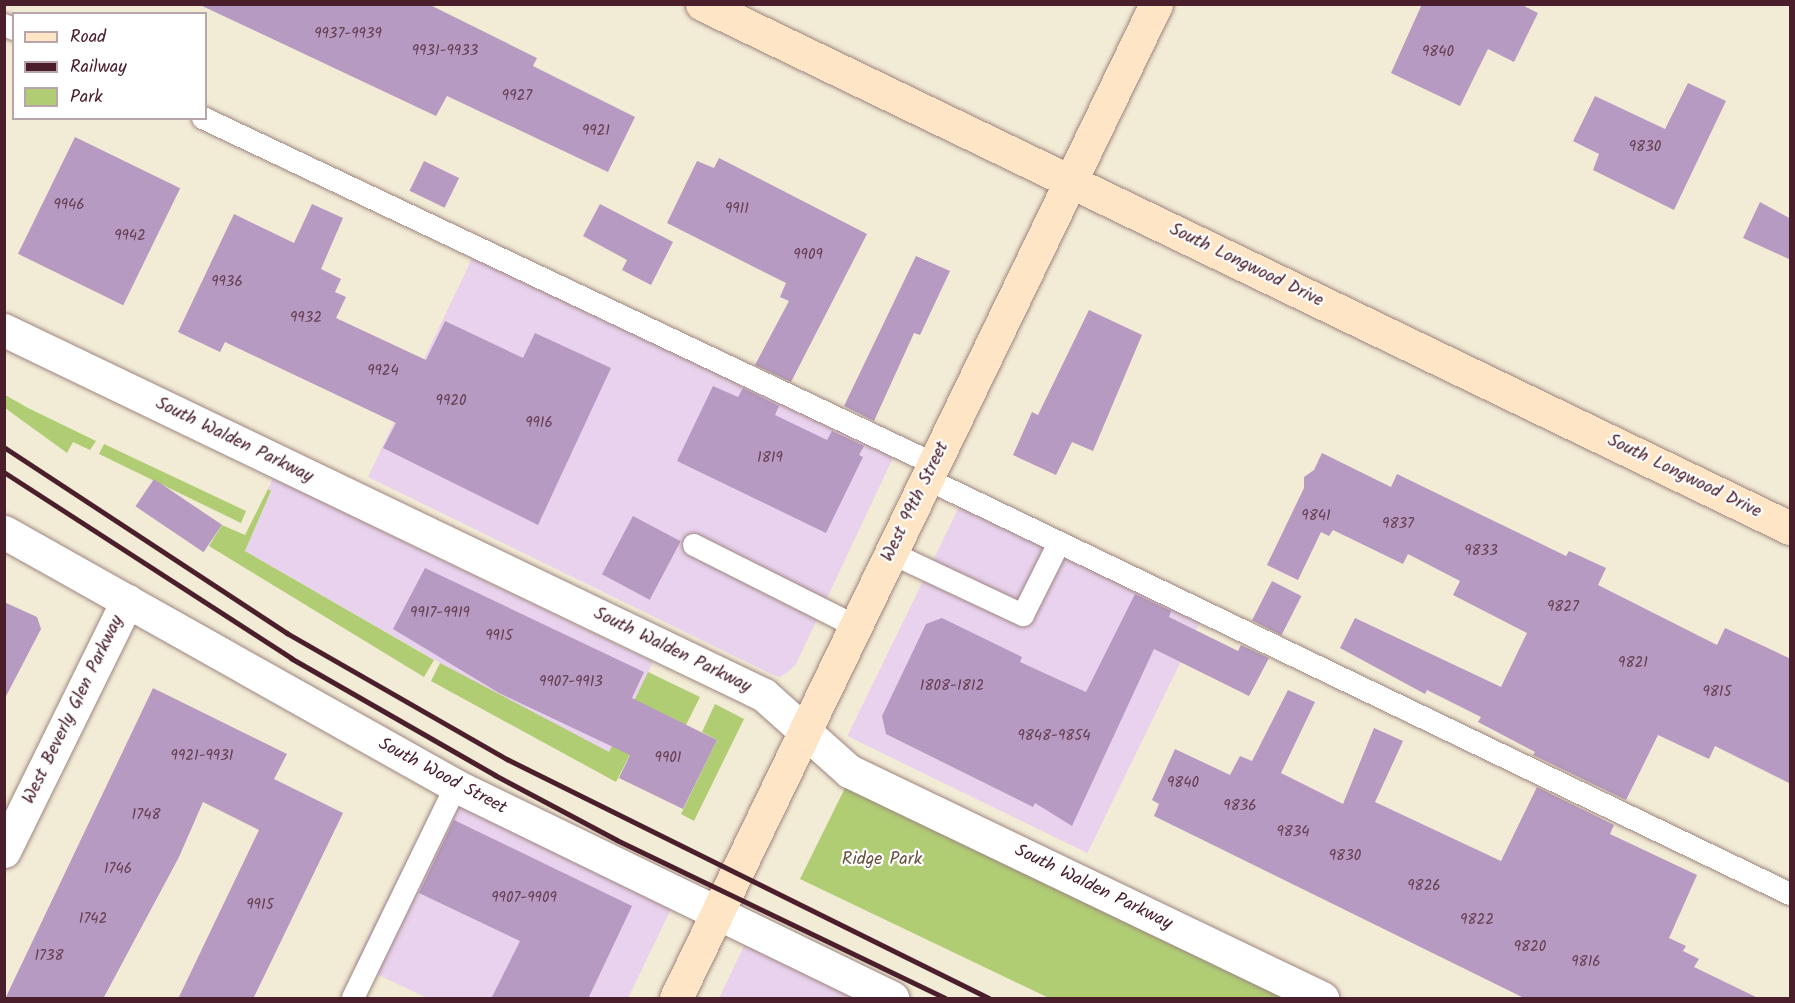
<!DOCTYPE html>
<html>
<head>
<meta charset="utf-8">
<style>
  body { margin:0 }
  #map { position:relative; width:1795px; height:1003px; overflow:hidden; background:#f2ebd5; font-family:Kalam,sans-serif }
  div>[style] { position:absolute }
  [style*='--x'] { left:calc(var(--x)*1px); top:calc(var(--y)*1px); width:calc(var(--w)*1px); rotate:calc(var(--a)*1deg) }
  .built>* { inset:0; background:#e9d2ee; transform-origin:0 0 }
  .green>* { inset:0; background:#b0cd74 }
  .building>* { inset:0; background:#b69ac2; transform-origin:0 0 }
  .roads { filter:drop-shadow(0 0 2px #9e8580) drop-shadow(0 0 2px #9e8580) }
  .lane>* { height:22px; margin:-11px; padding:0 11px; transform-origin:11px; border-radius:11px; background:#fff }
  .street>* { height:33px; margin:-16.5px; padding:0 16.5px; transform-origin:16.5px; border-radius:16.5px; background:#fff }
  .secondary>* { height:33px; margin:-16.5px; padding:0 16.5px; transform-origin:16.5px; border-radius:16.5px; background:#fee5c5 }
  .rail>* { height:4.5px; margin:-2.25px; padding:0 2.25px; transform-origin:2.25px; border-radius:2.25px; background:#4a1f2b }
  span { translate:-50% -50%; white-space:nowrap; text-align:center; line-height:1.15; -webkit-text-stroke:4.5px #fff; paint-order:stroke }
  .number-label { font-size:15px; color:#653e51 }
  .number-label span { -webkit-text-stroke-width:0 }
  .street-label { font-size:18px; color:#4a1f2b }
  .park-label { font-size:18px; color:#695341 }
  .frame { position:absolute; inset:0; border:6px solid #4a1f2b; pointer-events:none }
  .legend { position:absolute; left:12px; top:12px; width:195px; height:108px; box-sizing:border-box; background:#fff; border:2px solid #b7a5aa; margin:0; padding:8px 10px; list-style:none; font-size:18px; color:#4a1f2b }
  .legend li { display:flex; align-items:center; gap:12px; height:30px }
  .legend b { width:30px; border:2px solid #b7a5aa }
</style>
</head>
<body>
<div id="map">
  <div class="built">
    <div style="clip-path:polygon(477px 248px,898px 447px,796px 664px,788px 672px,780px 677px,771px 674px,368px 477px)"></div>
    <div style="clip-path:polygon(273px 478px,653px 662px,609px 753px,482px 687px,245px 551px,271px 491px,268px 489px)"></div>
    <div style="left:964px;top:497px;width:267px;height:266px;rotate:26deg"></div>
    <div style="clip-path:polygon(439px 794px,672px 907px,628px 998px,427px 998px,355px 964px)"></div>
    <div style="clip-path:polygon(745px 944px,857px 998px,719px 998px)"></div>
  </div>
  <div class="green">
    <div style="clip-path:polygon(5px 395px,28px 408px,96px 441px,90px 450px,73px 442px,67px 453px,5px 408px)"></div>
    <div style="clip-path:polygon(104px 444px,246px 511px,241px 523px,99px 454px)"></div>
    <div style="clip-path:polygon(268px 489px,271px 491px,245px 551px,434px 660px,424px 677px,209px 546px,222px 525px,245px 535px)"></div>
    <div style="clip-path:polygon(440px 663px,609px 752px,648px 672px,700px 697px,686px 725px,653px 709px,616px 782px,431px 681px)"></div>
    <div style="clip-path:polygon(715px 704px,744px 719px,694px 821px,681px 814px,717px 740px,702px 732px)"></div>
    <div style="clip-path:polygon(847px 784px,1283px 998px,1049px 998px,800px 879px)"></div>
  </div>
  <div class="building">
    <div style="clip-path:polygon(198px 4px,428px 4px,537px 58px,533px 66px,635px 117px,608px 172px,447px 96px,436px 116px)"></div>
    <div style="clip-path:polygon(1422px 4px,1520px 4px,1538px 13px,1514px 62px,1488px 49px,1460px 106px,1391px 73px)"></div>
    <div style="clip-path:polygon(1688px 83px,1726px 101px,1674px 210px,1593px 170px,1599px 154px,1573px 141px,1595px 96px,1665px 129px)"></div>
    <div style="left:75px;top:137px;width:117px;height:130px;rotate:26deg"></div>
    <div style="clip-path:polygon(719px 158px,867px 234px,791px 382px,755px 365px,789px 301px,780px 297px,786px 283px,667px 223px,697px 161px,714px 168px)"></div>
    <div style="left:424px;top:161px;width:39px;height:33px;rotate:26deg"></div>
    <div style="clip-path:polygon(1760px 202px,1791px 219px,1791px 260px,1743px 238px)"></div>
    <div style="clip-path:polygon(312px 204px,343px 218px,321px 269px,341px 279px,335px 292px,346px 297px,336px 318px,426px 360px,445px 321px,523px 358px,535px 333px,611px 368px,538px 525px,383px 448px,396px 423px,225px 342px,220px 352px,178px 332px,234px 214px,294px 243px)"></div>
    <div style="clip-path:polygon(600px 204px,673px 242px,651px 285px,622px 270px,627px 260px,583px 236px)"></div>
    <div style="clip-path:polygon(916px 256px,950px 271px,920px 335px,914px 333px,874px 421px,844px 406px)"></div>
    <div style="clip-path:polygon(1089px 310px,1142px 335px,1093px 451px,1072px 442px,1056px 475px,1013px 455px,1032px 412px,1038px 415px)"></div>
    <div style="clip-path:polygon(713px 386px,738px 397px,743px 388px,779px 406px,775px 415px,827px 440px,832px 431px,864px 446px,859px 455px,863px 457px,826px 533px,677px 461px)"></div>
    <div style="clip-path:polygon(1322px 453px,1391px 487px,1397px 474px,1566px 556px,1569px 551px,1606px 568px,1598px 585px,1717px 645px,1725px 628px,1791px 659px,1791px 784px,1715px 746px,1709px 759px,1658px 735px,1626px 800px,1533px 755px,1535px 752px,1478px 722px,1481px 717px,1427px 690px,1425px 694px,1340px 648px,1355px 618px,1501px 687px,1527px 633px,1453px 595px,1460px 581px,1408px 554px,1403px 564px,1333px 530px,1329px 536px,1321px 532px,1298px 580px,1267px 565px,1304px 488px,1304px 477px,1314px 470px)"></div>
    <div style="left:154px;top:479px;width:82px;height:33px;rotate:34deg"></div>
    <div style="left:633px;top:516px;width:54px;height:66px;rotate:28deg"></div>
    <div style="clip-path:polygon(425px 568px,644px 672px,632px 698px,717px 740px,683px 809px,619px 778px,630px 755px,499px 693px,393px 629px)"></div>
    <div style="left:1272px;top:581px;width:33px;height:44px;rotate:27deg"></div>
    <div style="clip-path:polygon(1135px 594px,1171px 611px,1169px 617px,1238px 651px,1241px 645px,1269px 658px,1249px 696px,1154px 649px,1072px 826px,1035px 803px,1033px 807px,886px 734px,882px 716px,926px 624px,942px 618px,1022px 657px,1020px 662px,1086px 692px)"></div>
    <div style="clip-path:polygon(4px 602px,37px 617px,41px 629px,4px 700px)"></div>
    <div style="clip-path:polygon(153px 688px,287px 754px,274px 779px,343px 813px,253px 999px,178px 999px,259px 830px,203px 802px,179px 857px,103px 999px,5px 999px)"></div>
    <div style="clip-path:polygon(1288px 690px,1315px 702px,1281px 773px,1343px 804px,1374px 728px,1403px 741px,1375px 802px,1501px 861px,1537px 787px,1614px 825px,1610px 834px,1697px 875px,1669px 938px,1686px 946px,1683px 951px,1699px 959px,1694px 967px,1760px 999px,1526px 999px,1154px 816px,1159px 804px,1152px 800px,1175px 749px,1230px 775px,1240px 756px,1252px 761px)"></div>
    <div style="clip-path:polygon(454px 820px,632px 906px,588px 999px,491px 999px,520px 941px,419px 893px)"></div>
  </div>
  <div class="roads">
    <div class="lane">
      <div style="--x:4;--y:25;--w:11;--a:22"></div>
      <div style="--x:203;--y:118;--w:809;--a:25.33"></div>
      <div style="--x:927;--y:479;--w:958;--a:25.68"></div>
      <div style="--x:694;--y:545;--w:180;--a:26.7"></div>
      <div style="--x:891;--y:553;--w:146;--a:25.2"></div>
      <div style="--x:1023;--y:615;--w:80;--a:-63.4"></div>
      <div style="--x:353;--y:998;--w:236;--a:-64.1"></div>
    </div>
    <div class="street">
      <div style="--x:4;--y:330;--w:843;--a:25.65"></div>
      <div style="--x:764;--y:695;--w:114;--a:41.8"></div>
      <div style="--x:849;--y:771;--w:525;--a:25.64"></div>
      <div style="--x:4;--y:532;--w:518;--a:29.33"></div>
      <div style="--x:456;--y:786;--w:485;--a:25.9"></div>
      <div style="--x:4;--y:851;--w:279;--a:-63.8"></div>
    </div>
    <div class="secondary">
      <div style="--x:702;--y:4;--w:1208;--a:25.72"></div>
      <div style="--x:676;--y:998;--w:1104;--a:-64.22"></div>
    </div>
  </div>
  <div class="rail">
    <div style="--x:4;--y:447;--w:339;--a:33.3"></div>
    <div style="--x:287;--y:633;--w:254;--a:29.8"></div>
    <div style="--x:507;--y:759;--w:538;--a:26.37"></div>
    <div style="--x:4;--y:472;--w:342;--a:32.9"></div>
    <div style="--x:291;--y:658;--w:235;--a:29.8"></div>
    <div style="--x:495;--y:775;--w:138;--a:28"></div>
    <div style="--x:617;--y:840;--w:364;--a:25.7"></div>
  </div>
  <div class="number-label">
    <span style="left:348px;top:35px">9937-9939</span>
    <span style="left:445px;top:52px">9931-9933</span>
    <span style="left:1438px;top:53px">9840</span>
    <span style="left:517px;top:97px">9927</span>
    <span style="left:596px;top:132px">9921</span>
    <span style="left:1645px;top:148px">9830</span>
    <span style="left:69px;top:206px">9946</span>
    <span style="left:737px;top:210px">9911</span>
    <span style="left:130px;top:237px">9942</span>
    <span style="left:808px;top:256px">9909</span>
    <span style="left:227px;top:283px">9936</span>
    <span style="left:306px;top:319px">9932</span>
    <span style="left:383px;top:372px">9924</span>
    <span style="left:451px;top:402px">9920</span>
    <span style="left:539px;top:424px">9916</span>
    <span style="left:770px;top:459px">1819</span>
    <span style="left:1316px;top:517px">9841</span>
    <span style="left:1398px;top:525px">9837</span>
    <span style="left:1481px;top:552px">9833</span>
    <span style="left:1563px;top:608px">9827</span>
    <span style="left:440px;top:614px">9917-9919</span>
    <span style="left:499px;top:637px">9915</span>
    <span style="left:1633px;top:664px">9821</span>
    <span style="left:571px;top:683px">9907-9913</span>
    <span style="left:952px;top:687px">1808-1812</span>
    <span style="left:1717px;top:693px">9815</span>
    <span style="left:1054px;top:737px">9848-9854</span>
    <span style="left:202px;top:757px">9921-9931</span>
    <span style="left:668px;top:759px">9901</span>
    <span style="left:1183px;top:784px">9840</span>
    <span style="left:1240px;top:807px">9836</span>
    <span style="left:146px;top:816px">1748</span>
    <span style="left:1293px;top:833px">9834</span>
    <span style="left:1345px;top:857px">9830</span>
    <span style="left:118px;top:870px">1746</span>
    <span style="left:1424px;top:887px">9826</span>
    <span style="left:524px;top:899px">9907-9909</span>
    <span style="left:260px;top:906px">9915</span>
    <span style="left:93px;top:920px">1742</span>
    <span style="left:1477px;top:921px">9822</span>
    <span style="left:1530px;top:948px">9820</span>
    <span style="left:49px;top:957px">1738</span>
    <span style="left:1586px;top:963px">9816</span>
  </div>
  <div class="street-label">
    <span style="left:1246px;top:266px;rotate:26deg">South Longwood Drive</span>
    <span style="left:234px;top:441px;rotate:26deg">South Walden Parkway</span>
    <span style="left:1684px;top:477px;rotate:26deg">South Longwood Drive</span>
    <span style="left:916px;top:502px;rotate:-64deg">West 99th Street</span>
    <span style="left:672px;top:651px;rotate:26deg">South Walden Parkway</span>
    <span style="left:74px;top:710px;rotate:-64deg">West Beverly Glen Parkway</span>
    <span style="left:442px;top:777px;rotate:28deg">South Wood Street</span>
    <span style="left:1093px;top:888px;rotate:26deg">South Walden Parkway</span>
  </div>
  <div class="park-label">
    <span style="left:882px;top:860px">Ridge Park</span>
  </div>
  <div class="frame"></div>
  <ul class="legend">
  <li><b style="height:8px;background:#fee5c5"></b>Road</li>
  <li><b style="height:8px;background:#4a1f2b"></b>Railway</li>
  <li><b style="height:16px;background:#b0cd74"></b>Park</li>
  </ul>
</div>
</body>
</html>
